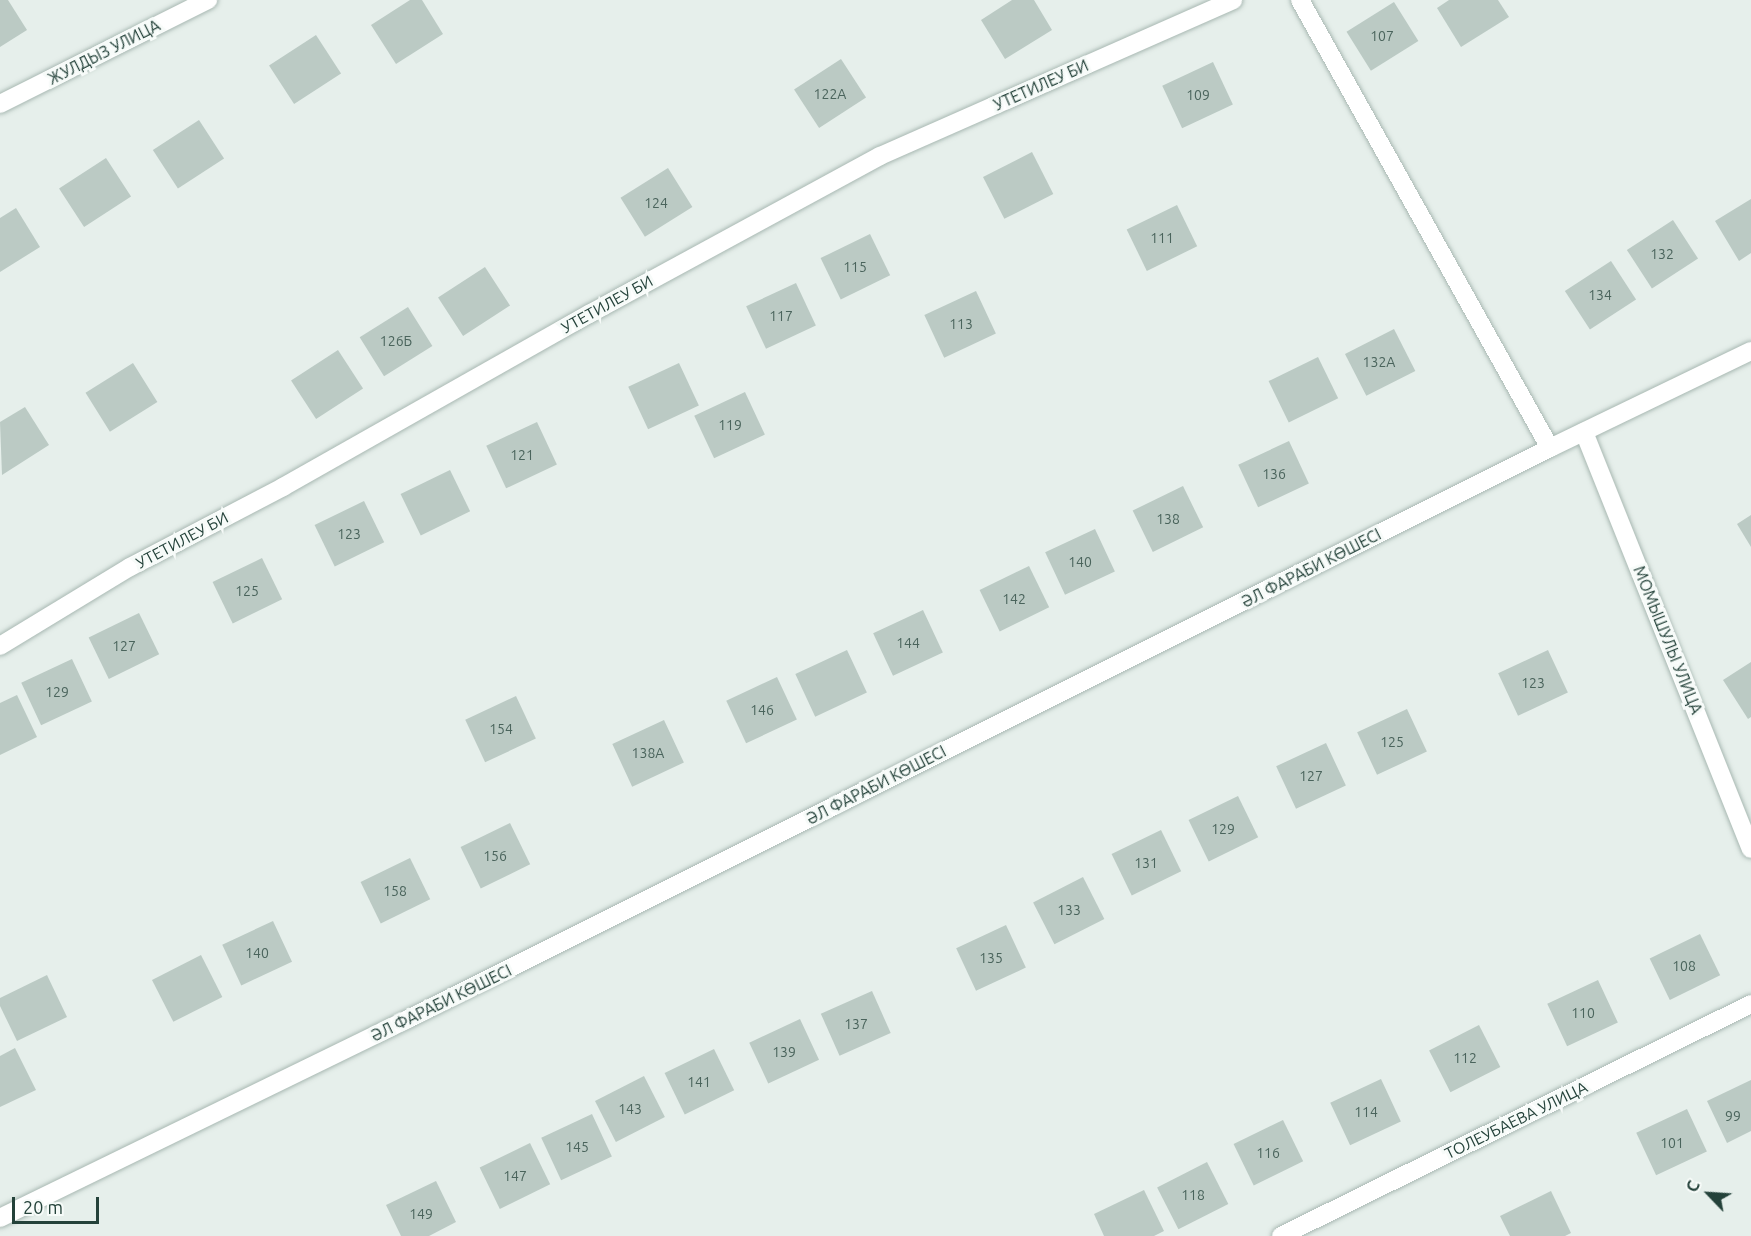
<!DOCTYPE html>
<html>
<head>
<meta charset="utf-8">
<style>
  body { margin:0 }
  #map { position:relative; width:1751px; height:1236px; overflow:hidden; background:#e6efeb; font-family:Ubuntu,sans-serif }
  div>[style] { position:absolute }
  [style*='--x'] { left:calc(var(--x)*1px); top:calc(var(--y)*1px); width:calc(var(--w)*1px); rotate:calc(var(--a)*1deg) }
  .building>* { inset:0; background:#bbcac4; transform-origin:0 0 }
  .roads { filter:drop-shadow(0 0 2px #a8b8b2) drop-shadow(0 0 2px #a8b8b2) }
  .street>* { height:18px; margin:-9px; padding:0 9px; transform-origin:9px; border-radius:9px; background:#fff }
  .secondary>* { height:18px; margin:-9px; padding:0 9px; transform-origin:9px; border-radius:9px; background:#fff }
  span { translate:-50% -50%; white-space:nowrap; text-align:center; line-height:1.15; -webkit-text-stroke:6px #f7fbf9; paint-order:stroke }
  .number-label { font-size:14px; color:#4a645c }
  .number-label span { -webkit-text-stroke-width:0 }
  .street-label { font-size:16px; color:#24423a }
  .north { position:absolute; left:1679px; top:1164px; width:60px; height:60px; -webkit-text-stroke:4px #f7fbf9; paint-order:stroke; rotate:295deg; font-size:16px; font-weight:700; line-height:24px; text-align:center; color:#24423a }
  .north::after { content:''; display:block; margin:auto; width:21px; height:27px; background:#24423a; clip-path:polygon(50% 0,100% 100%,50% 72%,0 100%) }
  .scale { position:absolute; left:12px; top:1197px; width:87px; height:27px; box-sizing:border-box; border:3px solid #24423a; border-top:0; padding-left:8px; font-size:18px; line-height:21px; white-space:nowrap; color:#24423a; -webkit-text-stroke:4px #f7fbf9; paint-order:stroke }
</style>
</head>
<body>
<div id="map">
  <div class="building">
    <div style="clip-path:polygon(0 0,8px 0,27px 30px,0 47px)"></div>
    <div style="clip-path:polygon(410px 0,422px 0,443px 34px,396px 64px,371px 25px)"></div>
    <div style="clip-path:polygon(1012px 0,1034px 0,1052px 30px,1005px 59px,981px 20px)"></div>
    <div style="clip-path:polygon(1449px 0,1498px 0,1509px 17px,1461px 47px,1437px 8px)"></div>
    <div style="left:1394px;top:2px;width:46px;height:56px;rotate:58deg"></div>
    <div style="left:316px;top:35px;width:46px;height:56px;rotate:57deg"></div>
    <div style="left:841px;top:59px;width:46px;height:56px;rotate:57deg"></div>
    <div style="left:1213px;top:62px;width:47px;height:56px;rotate:65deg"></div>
    <div style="left:199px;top:120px;width:46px;height:55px;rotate:57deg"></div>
    <div style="left:1032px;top:152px;width:47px;height:55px;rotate:63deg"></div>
    <div style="left:106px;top:158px;width:46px;height:56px;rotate:57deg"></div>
    <div style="left:668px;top:168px;width:46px;height:56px;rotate:58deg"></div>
    <div style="clip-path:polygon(1751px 199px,1751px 253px,1739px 261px,1715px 221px)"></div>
    <div style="left:1177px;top:205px;width:46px;height:56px;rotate:64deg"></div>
    <div style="clip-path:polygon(16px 208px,40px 247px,0 272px,0 218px)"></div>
    <div style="left:1673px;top:220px;width:46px;height:55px;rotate:57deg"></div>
    <div style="left:870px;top:234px;width:46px;height:55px;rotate:64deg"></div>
    <div style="left:1611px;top:261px;width:46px;height:55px;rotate:57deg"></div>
    <div style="left:485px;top:267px;width:46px;height:56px;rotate:57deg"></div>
    <div style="left:796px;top:283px;width:47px;height:55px;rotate:65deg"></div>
    <div style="left:976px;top:291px;width:47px;height:57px;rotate:65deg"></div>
    <div style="left:408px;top:307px;width:46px;height:57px;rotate:58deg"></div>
    <div style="left:1394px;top:329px;width:47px;height:55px;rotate:63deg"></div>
    <div style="left:338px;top:350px;width:46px;height:56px;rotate:57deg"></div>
    <div style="left:1318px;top:357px;width:46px;height:55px;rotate:64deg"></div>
    <div style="left:133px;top:363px;width:46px;height:56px;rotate:58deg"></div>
    <div style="left:679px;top:363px;width:47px;height:56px;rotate:65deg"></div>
    <div style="left:745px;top:392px;width:47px;height:56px;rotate:65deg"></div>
    <div style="clip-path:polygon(25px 407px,49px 445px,2px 475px,0 422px)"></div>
    <div style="left:537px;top:422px;width:47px;height:56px;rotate:65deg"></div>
    <div style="left:1289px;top:441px;width:47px;height:56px;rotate:65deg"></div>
    <div style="left:450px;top:470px;width:46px;height:55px;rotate:64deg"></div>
    <div style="left:1183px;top:486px;width:46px;height:56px;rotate:64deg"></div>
    <div style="left:364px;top:501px;width:46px;height:55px;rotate:64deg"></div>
    <div style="clip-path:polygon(1751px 515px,1751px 547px,1737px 524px)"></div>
    <div style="left:1095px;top:529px;width:47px;height:55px;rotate:65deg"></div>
    <div style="left:262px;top:558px;width:46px;height:55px;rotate:64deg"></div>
    <div style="left:1029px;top:566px;width:46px;height:55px;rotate:64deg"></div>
    <div style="left:923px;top:610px;width:47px;height:55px;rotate:65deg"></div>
    <div style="left:139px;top:613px;width:46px;height:56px;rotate:64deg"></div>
    <div style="left:847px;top:650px;width:47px;height:57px;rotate:65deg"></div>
    <div style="left:1548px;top:650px;width:47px;height:55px;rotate:65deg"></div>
    <div style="left:72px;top:659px;width:47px;height:56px;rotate:65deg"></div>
    <div style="clip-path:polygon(1751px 662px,1751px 717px,1748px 719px,1723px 680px)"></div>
    <div style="left:777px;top:677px;width:47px;height:56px;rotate:65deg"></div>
    <div style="clip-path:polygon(17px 695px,37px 737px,0 755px,0 703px)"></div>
    <div style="left:516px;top:696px;width:47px;height:56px;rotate:65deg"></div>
    <div style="left:1407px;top:709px;width:47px;height:55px;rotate:65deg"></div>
    <div style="left:664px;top:720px;width:47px;height:57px;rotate:65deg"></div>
    <div style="left:1326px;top:743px;width:47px;height:55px;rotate:65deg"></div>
    <div style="left:1238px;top:796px;width:46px;height:55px;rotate:64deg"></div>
    <div style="left:510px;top:823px;width:46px;height:55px;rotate:64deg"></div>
    <div style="left:1161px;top:830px;width:46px;height:55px;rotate:64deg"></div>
    <div style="left:410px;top:858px;width:46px;height:55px;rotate:64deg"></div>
    <div style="left:1083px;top:877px;width:47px;height:56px;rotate:63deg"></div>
    <div style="left:273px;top:921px;width:45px;height:56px;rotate:65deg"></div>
    <div style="left:1006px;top:925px;width:47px;height:55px;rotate:65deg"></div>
    <div style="left:1700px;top:934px;width:46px;height:56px;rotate:64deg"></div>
    <div style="left:201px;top:955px;width:47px;height:55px;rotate:63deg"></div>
    <div style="clip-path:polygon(47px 975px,67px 1017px,17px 1041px,0 1006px,0 998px)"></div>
    <div style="left:1598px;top:980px;width:47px;height:56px;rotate:65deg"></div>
    <div style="left:872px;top:991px;width:46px;height:56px;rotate:66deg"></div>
    <div style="left:800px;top:1019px;width:45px;height:56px;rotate:65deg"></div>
    <div style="left:1479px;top:1025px;width:47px;height:56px;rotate:63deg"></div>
    <div style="clip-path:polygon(15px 1048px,36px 1090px,0 1107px,0 1056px)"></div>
    <div style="left:714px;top:1049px;width:46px;height:55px;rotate:64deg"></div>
    <div style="left:644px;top:1076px;width:46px;height:55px;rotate:63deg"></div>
    <div style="left:1381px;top:1079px;width:47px;height:56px;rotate:65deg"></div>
    <div style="clip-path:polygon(1751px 1080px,1751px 1131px,1727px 1143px,1707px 1101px)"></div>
    <div style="left:1687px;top:1109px;width:47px;height:56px;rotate:65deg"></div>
    <div style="left:592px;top:1114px;width:47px;height:56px;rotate:65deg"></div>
    <div style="left:1283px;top:1120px;width:46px;height:55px;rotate:64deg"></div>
    <div style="left:530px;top:1143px;width:46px;height:56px;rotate:64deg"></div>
    <div style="left:1207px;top:1162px;width:47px;height:56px;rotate:63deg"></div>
    <div style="clip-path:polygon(436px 1181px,456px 1222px,429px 1236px,401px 1236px,386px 1205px)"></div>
    <div style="clip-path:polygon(1144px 1190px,1164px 1231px,1154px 1236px,1104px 1236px,1094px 1214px)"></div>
    <div style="clip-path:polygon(1551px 1191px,1571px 1233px,1565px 1236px,1510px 1236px,1500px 1216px)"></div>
  </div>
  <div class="roads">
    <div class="street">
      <div style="--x:1300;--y:0;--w:513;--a:60.84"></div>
      <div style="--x:0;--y:104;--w:233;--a:-26.6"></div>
      <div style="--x:1584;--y:432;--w:449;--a:68.2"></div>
      <div style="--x:0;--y:646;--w:152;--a:-31.3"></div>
      <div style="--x:130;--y:567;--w:173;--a:-27.6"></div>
      <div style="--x:283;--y:487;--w:352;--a:-29.5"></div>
      <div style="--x:589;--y:314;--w:331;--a:-28.5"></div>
      <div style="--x:880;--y:156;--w:386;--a:-23.8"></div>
      <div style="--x:1281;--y:1236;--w:524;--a:-26.27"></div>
    </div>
    <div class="secondary">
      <div style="--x:0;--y:1218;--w:454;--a:-26"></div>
      <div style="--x:408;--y:1019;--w:1277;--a:-26.57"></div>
      <div style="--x:1550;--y:448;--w:223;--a:-25.8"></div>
    </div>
  </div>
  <div class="number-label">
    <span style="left:1382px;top:36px">107</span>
    <span style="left:830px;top:94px">122А</span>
    <span style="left:1198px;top:95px">109</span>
    <span style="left:656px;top:203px">124</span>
    <span style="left:1162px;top:238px">111</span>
    <span style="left:1662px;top:254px">132</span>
    <span style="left:855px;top:267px">115</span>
    <span style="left:1600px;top:295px">134</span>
    <span style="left:781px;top:316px">117</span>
    <span style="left:961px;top:324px">113</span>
    <span style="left:396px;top:341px">126Б</span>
    <span style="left:1379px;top:362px">132А</span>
    <span style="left:730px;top:425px">119</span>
    <span style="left:522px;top:455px">121</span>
    <span style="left:1274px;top:474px">136</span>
    <span style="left:1168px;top:519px">138</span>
    <span style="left:349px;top:534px">123</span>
    <span style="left:1080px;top:562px">140</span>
    <span style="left:247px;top:591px">125</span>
    <span style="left:1014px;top:599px">142</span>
    <span style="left:908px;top:643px">144</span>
    <span style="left:124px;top:646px">127</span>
    <span style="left:1533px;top:683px">123</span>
    <span style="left:57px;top:692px">129</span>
    <span style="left:762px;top:710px">146</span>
    <span style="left:501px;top:729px">154</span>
    <span style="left:1392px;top:742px">125</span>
    <span style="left:648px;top:753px">138А</span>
    <span style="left:1311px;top:776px">127</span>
    <span style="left:1223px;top:829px">129</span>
    <span style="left:495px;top:856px">156</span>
    <span style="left:1146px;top:863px">131</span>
    <span style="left:395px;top:891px">158</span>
    <span style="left:1069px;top:910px">133</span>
    <span style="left:257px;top:953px">140</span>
    <span style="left:991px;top:958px">135</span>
    <span style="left:1684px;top:966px">108</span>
    <span style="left:1583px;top:1013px">110</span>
    <span style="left:856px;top:1024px">137</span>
    <span style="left:784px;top:1052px">139</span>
    <span style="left:1465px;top:1058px">112</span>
    <span style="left:699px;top:1082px">141</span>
    <span style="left:630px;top:1109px">143</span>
    <span style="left:1366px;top:1112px">114</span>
    <span style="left:1733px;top:1116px">99</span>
    <span style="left:1672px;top:1143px">101</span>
    <span style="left:577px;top:1147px">145</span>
    <span style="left:1268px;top:1153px">116</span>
    <span style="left:515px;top:1176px">147</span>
    <span style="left:1193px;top:1195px">118</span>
    <span style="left:421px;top:1214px">149</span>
  </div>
  <div class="street-label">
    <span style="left:104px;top:52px;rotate:-27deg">ЖУЛДЫЗ УЛИЦА</span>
    <span style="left:1041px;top:85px;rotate:-24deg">УТЕТИЛЕУ БИ</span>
    <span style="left:607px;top:304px;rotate:-29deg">УТЕТИЛЕУ БИ</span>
    <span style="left:182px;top:540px;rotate:-28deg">УТЕТИЛЕУ БИ</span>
    <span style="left:1311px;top:568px;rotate:-27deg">ӘЛ ФАРАБИ КӨШЕСІ</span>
    <span style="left:1668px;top:640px;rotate:68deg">МОМЫШУЛЫ УЛИЦА</span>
    <span style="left:876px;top:785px;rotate:-27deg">ӘЛ ФАРАБИ КӨШЕСІ</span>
    <span style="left:441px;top:1003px;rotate:-26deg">ӘЛ ФАРАБИ КӨШЕСІ</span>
    <span style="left:1516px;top:1120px;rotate:-26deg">ТОЛЕУБАЕВА УЛИЦА</span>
  </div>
  <div class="north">С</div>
  <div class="scale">20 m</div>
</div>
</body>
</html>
